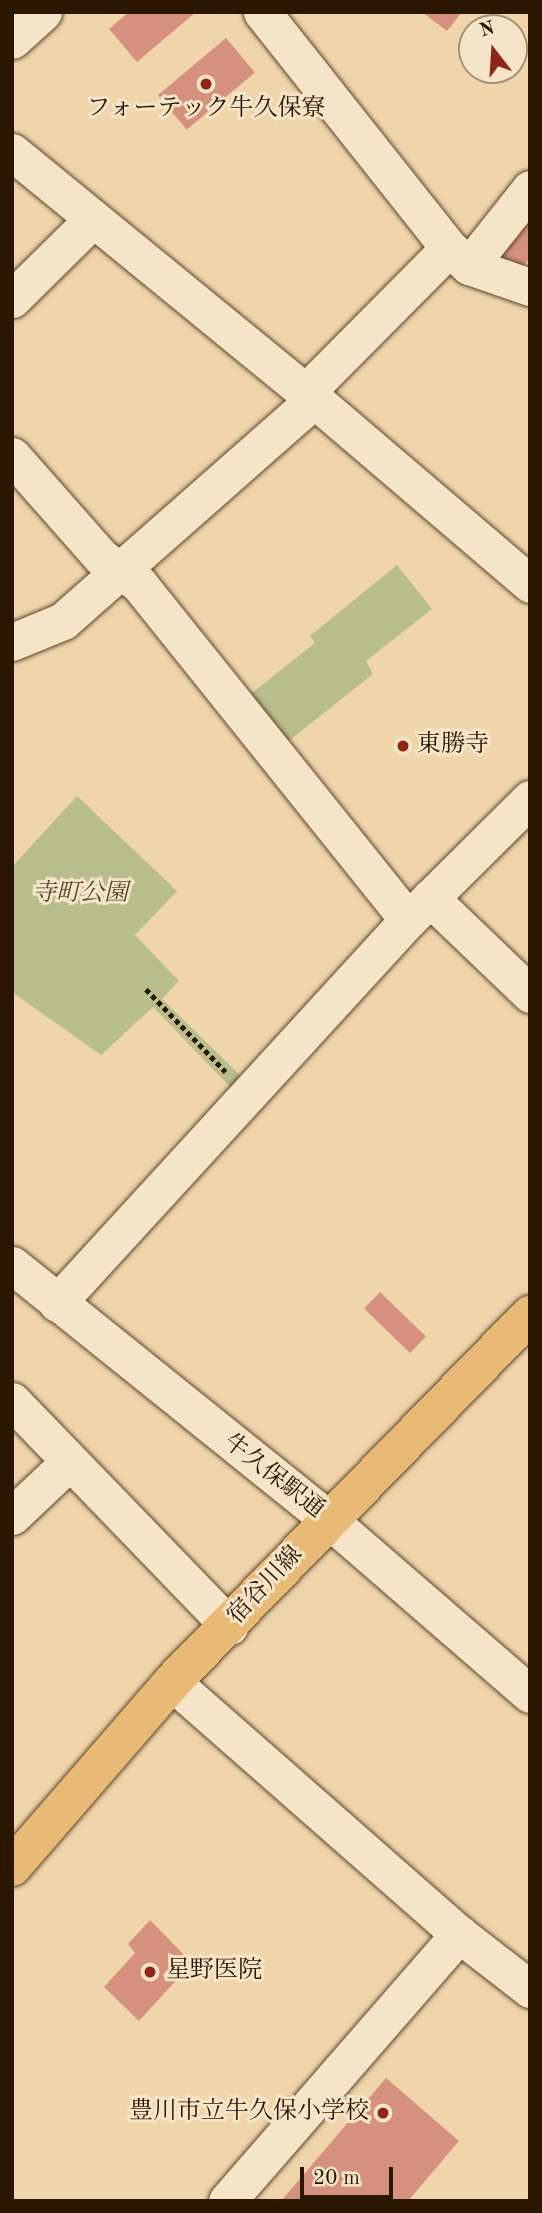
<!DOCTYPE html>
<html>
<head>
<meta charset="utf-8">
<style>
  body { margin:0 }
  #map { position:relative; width:542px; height:2213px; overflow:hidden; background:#f0d5ab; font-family:"Old Standard TT","Noto Serif JP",serif }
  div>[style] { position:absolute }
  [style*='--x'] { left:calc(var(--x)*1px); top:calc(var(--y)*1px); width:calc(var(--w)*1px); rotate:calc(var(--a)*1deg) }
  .green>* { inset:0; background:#b7be8b }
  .building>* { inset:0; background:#d6907e; transform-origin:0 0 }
  .path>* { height:4.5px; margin-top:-2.25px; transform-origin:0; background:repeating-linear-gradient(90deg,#2b1700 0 5px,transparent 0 8.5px) }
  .roads { filter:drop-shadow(0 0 2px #5c462b) drop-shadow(0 0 2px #5c462b) }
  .minor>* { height:37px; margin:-18.5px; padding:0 18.5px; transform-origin:18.5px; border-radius:18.5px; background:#f5e4c8 }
  .major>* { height:38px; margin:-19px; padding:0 19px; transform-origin:19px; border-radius:19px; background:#e8ba76 }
  .dots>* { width:19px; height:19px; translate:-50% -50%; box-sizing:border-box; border:4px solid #f5e4c8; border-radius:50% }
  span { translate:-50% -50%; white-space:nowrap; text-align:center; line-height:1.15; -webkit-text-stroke:6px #f5e4c8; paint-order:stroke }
  .poi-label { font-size:24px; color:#2b1700 }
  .left { translate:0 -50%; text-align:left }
  .right { translate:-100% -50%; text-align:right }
  .park-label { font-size:24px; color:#55492a; font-style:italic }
  .street-label { font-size:24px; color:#2b1700 }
  .frame { position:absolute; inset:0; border:14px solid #2b1700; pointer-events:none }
  .north { position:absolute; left:458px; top:14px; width:70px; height:70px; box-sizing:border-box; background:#f5e4c8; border:2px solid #a49278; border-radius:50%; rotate:343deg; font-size:19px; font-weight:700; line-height:28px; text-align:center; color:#2b1700 }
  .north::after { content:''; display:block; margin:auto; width:24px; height:32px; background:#8f2418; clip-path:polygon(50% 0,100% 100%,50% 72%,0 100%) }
  .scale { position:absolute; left:300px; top:2167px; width:93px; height:32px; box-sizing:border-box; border:4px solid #2b1700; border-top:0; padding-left:9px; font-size:21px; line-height:24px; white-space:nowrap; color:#2b1700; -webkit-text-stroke:5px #f5e4c8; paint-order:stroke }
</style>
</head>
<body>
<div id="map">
  <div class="green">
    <div style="clip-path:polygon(397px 565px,432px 609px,366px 661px,373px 674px,281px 747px,243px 700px,315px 643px,310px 636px)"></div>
    <div style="clip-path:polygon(77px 796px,177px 891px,135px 935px,179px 981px,162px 999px,248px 1083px,236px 1093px,153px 1007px,101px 1055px,12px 992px,12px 867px)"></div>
  </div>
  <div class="building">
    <div style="clip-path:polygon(129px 12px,196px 12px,137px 62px,109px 29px)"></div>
    <div style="clip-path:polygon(422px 12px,462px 12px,447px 31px)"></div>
    <div style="left:226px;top:38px;width:45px;height:89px;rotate:50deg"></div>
    <div style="clip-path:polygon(524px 221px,530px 226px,530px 258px,521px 268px,510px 259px,504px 266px,490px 254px)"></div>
    <div style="left:380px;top:1292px;width:64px;height:23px;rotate:44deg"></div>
    <div style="clip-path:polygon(150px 1920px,192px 1963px,139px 2021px,104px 1987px,135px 1953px,128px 1944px)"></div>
    <div style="clip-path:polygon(386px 2078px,459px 2141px,408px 2201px,281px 2201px)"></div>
  </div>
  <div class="path">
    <div style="--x:146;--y:989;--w:115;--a:46.1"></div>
  </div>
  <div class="roads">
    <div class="minor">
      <div style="--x:262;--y:12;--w:301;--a:51.6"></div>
      <div style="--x:449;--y:248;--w:27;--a:42"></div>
      <div style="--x:469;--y:266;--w:65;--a:19"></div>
      <div style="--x:12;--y:40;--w:42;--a:-42.1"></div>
      <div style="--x:12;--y:152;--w:384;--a:39.3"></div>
      <div style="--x:309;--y:395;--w:291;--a:40.5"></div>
      <div style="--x:469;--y:266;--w:98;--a:-51.6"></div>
      <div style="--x:12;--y:299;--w:112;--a:-44.6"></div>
      <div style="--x:12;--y:456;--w:135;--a:48.6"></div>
      <div style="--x:101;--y:557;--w:47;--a:35.4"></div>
      <div style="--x:139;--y:584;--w:430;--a:51.3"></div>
      <div style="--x:12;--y:642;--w:55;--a:-22.4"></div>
      <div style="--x:63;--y:621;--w:317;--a:-41.4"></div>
      <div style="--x:301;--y:411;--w:35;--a:-61"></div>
      <div style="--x:318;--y:380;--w:186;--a:-45.2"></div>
      <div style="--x:430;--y:898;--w:139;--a:43.8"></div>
      <div style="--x:12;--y:1265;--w:407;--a:38.8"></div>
      <div style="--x:329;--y:1520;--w:266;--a:40.9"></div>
      <div style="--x:57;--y:1303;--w:520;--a:-47.5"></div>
      <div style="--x:408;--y:920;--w:172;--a:-44.8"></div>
      <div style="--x:12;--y:1401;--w:313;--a:46"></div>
      <div style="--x:12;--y:1516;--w:77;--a:-43.4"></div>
      <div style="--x:172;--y:1682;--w:382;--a:41.3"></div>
      <div style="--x:459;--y:1934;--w:90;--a:37.8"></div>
      <div style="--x:227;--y:2201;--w:354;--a:-49"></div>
    </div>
    <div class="major">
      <div style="--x:12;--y:1867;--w:245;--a:-49.1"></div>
      <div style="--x:172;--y:1682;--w:513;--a:-45.71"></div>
    </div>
  </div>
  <div class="dots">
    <div style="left:206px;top:84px;background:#8f2418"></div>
    <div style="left:403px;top:746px;background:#8f2418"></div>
    <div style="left:150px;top:1972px;background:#8f2418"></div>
    <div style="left:383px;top:2113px;background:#8f2418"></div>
  </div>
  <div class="poi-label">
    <span style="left:206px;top:110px">フォーテック牛久保寮</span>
    <span class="left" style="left:417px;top:746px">東勝寺</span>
    <span class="left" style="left:166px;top:1972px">星野医院</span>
    <span class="right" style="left:369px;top:2113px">豊川市立牛久保小学校</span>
  </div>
  <div class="park-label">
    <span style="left:80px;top:895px">寺町公園</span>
  </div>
  <div class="street-label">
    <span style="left:273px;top:1477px;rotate:38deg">牛久保駅通</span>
    <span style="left:266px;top:1586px;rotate:-47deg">宿谷川線</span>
  </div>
  <div class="frame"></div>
  <div class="north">N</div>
  <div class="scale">20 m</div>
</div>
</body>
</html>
